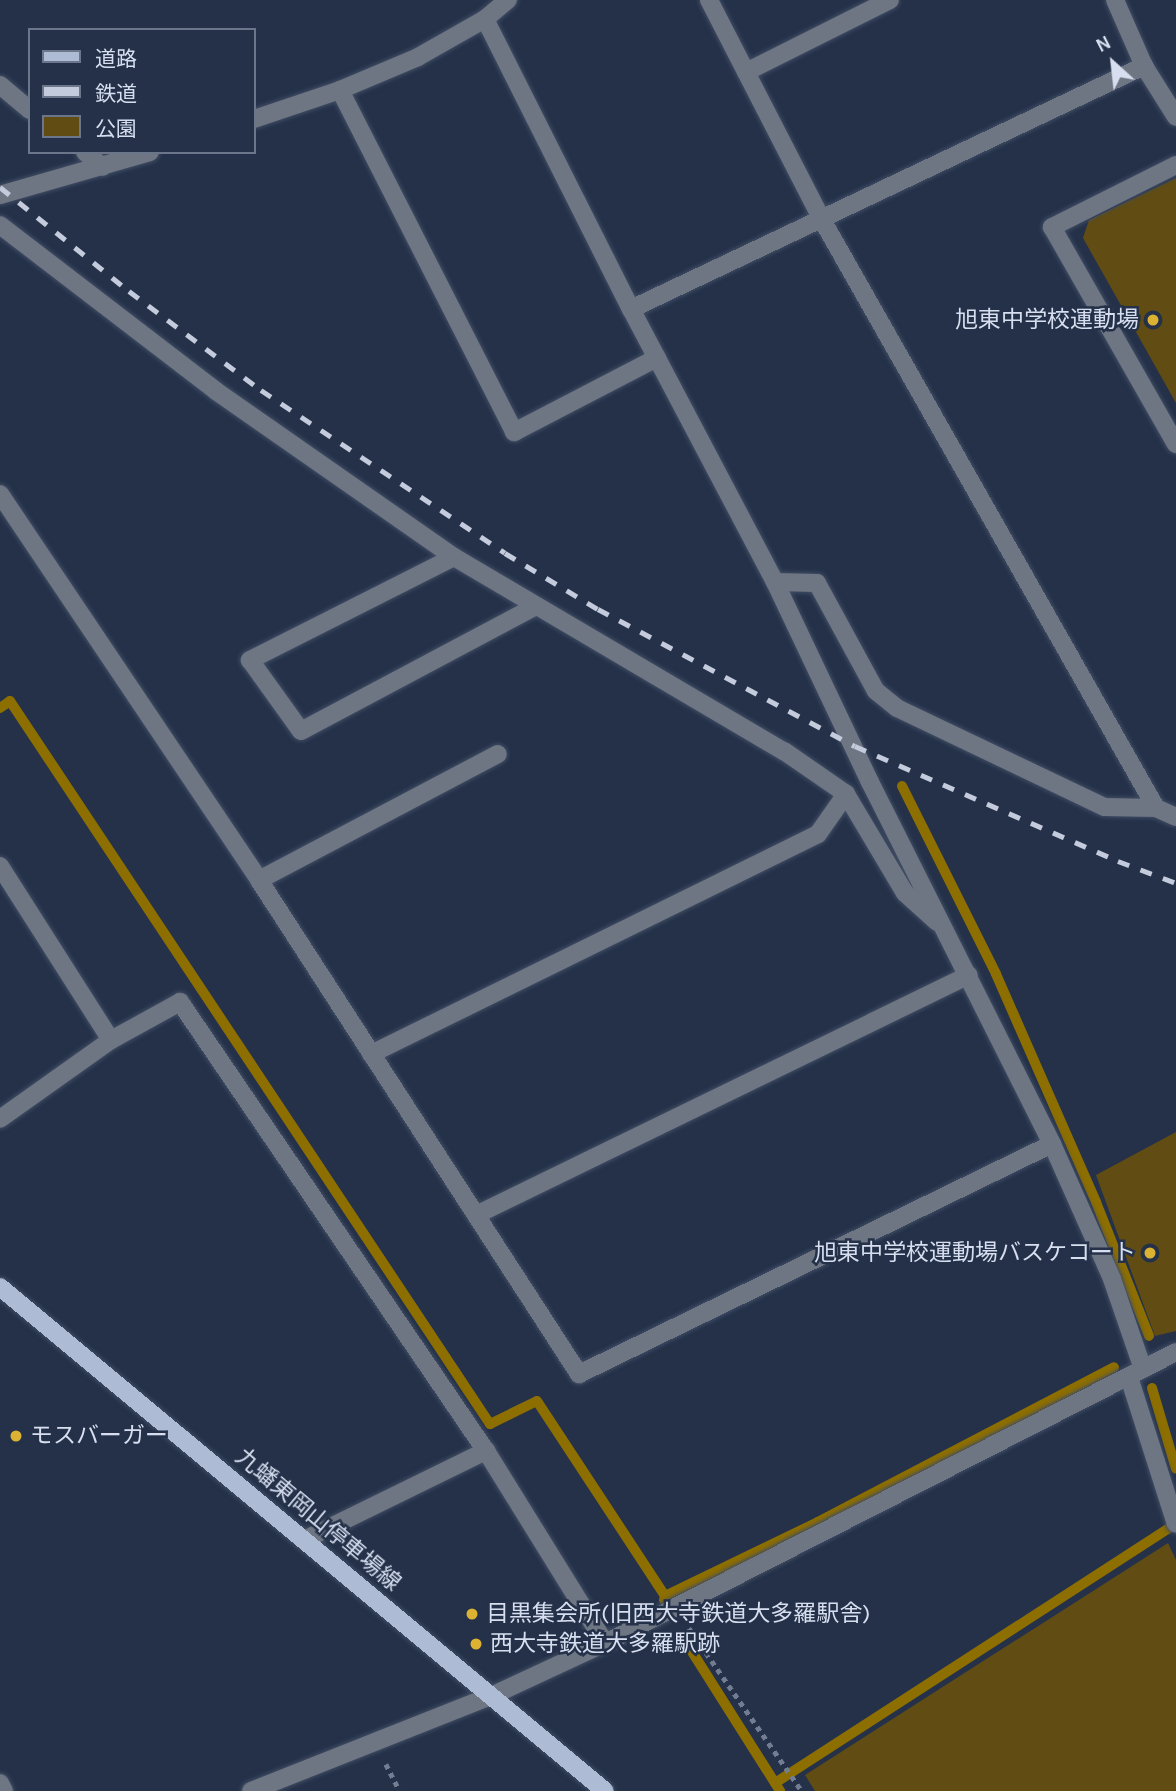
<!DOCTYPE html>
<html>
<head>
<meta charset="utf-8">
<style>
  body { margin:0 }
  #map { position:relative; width:1176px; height:1791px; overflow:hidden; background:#243149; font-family:Karla,"Noto Sans JP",sans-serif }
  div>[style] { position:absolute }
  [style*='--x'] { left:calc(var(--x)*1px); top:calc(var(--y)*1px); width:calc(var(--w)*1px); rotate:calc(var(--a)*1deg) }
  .green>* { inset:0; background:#614d14 }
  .stream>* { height:10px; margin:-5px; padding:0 5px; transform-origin:5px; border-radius:5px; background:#8d6e00 }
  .path>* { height:4.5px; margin-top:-2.25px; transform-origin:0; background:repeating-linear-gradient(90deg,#727d92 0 5px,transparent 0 10px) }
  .roads { filter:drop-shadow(0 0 2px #404d64) drop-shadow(0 0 2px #404d64) }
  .minor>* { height:18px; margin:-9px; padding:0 9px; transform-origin:9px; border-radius:9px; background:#6f7683 }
  .major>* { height:18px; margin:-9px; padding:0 9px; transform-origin:9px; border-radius:9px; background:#adbbd5 }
  .rail>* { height:5px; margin-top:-2.5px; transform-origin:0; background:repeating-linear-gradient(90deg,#c3cbdd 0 12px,transparent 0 24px) }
  .dots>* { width:19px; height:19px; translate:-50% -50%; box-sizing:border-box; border:4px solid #243149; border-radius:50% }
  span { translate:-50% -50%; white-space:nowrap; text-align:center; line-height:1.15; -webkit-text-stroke:5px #243149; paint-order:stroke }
  .poi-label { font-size:23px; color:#d6deef }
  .right { translate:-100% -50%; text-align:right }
  .left { translate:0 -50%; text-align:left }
  .street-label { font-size:23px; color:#d6deef }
  .legend { position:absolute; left:28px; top:28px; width:228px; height:126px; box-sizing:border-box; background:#243149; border:2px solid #6b768b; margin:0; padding:9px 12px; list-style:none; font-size:21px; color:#d6deef }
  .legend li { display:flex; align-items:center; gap:14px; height:35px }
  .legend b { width:35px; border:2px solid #6b768b }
  .north { position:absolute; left:1078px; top:28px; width:70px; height:70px; -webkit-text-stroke:5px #243149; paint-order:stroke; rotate:333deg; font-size:19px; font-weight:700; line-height:28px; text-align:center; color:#d6deef }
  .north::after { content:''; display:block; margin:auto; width:24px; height:32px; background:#d6deef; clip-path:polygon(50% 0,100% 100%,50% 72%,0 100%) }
</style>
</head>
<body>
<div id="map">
  <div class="green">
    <div style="clip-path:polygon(1176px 178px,1176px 403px,1083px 238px,1089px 220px)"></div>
    <div style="clip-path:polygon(1176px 1132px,1176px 1331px,1155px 1336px,1096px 1175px)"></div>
    <div style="clip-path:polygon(1168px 1543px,1176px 1560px,1176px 1791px,815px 1791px,805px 1775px)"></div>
  </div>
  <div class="stream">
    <div style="--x:0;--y:708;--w:12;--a:-35"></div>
    <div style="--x:10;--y:701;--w:868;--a:56.42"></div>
    <div style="--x:490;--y:1424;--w:52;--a:-26.1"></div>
    <div style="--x:537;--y:1401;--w:233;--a:56.7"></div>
    <div style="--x:665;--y:1596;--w:4;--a:104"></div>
    <div style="--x:902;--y:786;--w:210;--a:63.4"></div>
    <div style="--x:996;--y:974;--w:249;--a:66.3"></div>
    <div style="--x:1096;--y:1202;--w:144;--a:68.4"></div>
    <div style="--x:1152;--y:1388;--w:84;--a:73.5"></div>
    <div style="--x:665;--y:1596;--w:170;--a:-25.8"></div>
    <div style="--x:818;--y:1522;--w:334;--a:-27.6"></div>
    <div style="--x:684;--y:1639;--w:180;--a:57.7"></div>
    <div style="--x:775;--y:1783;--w:477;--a:-32.9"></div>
  </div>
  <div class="path">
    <div style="--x:689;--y:1628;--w:198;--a:55.3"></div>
    <div style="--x:386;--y:1764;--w:30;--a:63"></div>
  </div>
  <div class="roads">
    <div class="minor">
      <div style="--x:709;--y:0;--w:245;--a:62.8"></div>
      <div style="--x:821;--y:218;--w:678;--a:60.41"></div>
      <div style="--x:1115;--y:0;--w:72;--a:66.3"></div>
      <div style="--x:1144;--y:66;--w:60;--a:57.9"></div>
      <div style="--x:485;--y:19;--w:30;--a:-40"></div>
      <div style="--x:746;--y:72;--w:161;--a:-26.6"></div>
      <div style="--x:0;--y:85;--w:39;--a:40"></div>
      <div style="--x:340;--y:90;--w:384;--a:63"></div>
      <div style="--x:514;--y:432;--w:161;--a:-27.4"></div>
      <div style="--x:254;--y:119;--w:91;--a:-18.6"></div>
      <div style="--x:340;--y:90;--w:85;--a:-22.9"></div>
      <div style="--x:418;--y:57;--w:77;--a:-29.6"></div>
      <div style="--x:485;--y:19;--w:325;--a:63.3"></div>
      <div style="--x:631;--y:309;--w:309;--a:62.2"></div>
      <div style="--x:775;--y:582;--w:221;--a:64.6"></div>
      <div style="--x:870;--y:782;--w:405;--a:63.3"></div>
      <div style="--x:1052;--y:1144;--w:148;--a:66"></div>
      <div style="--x:1112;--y:1279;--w:95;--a:71"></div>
      <div style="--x:85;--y:152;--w:23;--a:40"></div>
      <div style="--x:1176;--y:165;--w:139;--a:153.4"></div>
      <div style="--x:1052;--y:227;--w:250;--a:60.3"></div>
      <div style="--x:0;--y:195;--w:156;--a:-16"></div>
      <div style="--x:0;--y:225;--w:272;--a:37.5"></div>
      <div style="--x:216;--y:391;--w:290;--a:34.9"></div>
      <div style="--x:454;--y:557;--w:383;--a:30.5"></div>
      <div style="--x:784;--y:751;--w:75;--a:34.7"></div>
      <div style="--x:846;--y:794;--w:115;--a:59.2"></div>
      <div style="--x:905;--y:893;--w:43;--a:42.2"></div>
      <div style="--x:631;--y:309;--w:568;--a:-25.35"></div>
      <div style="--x:0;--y:494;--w:465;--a:56.1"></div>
      <div style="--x:259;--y:880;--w:589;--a:57.07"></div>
      <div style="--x:579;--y:1374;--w:526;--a:-25.93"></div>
      <div style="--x:454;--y:557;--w:229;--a:153.2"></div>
      <div style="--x:250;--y:660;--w:87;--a:54.3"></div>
      <div style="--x:301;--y:731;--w:266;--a:-28"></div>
      <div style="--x:775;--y:582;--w:42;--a:1.4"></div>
      <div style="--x:817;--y:583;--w:123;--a:61.4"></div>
      <div style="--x:876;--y:691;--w:27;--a:39"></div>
      <div style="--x:897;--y:708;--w:230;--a:25.5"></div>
      <div style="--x:1105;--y:807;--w:51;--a:1.1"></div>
      <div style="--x:1156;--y:808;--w:22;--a:24"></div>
      <div style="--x:0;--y:866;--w:206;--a:57.5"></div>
      <div style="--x:111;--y:1040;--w:136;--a:144.6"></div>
      <div style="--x:259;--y:880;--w:270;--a:-27.8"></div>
      <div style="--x:111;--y:1040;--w:79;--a:-28.8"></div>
      <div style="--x:180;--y:1002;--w:543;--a:55.73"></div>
      <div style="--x:486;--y:1451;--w:226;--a:58.2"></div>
      <div style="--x:371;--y:1054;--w:498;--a:-26.2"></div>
      <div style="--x:818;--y:834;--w:49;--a:-55"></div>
      <div style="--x:476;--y:1215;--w:548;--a:-25.96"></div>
      <div style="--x:1129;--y:1377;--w:154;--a:72.3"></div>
      <div style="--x:304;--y:1540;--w:203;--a:-26.1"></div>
      <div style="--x:0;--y:1783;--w:9;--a:63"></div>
      <div style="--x:251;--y:1791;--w:258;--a:-21.6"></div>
      <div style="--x:491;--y:1696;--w:126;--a:-24.9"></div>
      <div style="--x:605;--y:1643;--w:641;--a:-27"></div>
    </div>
    <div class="major">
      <div style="--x:0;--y:1287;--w:787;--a:39.8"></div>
    </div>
  </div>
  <div class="rail">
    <div style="--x:0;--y:187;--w:166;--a:38.9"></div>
    <div style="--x:129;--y:291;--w:165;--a:36.9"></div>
    <div style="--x:261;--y:390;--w:293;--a:33.7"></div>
    <div style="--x:505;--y:553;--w:109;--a:31.1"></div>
    <div style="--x:598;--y:609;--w:291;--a:28.1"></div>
    <div style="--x:855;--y:746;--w:287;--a:23.6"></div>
    <div style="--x:1118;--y:861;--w:62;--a:20.8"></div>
  </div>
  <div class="dots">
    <div style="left:1153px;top:320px;background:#dcb233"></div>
    <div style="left:1150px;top:1253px;background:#dcb233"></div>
    <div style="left:16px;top:1436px;background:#dcb233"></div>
    <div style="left:472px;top:1614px;background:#dcb233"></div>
    <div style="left:476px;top:1644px;background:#dcb233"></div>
  </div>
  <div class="poi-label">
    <span class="right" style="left:1139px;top:320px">旭東中学校運動場</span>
    <span class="right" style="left:1136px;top:1253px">旭東中学校運動場バスケコート</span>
    <span class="left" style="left:30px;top:1436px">モスバーガー</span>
    <span class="left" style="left:486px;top:1614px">目黒集会所(旧西大寺鉄道大多羅駅舎)</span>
    <span class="left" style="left:490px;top:1644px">西大寺鉄道大多羅駅跡</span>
  </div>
  <div class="street-label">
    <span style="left:318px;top:1520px;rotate:40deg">九蟠東岡山停車場線</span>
  </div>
  <ul class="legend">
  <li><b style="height:9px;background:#adbbd5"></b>道路</li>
  <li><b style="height:9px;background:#c3cbdd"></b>鉄道</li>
  <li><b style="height:19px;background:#614d14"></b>公園</li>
  </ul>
  <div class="north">N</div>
</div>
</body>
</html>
